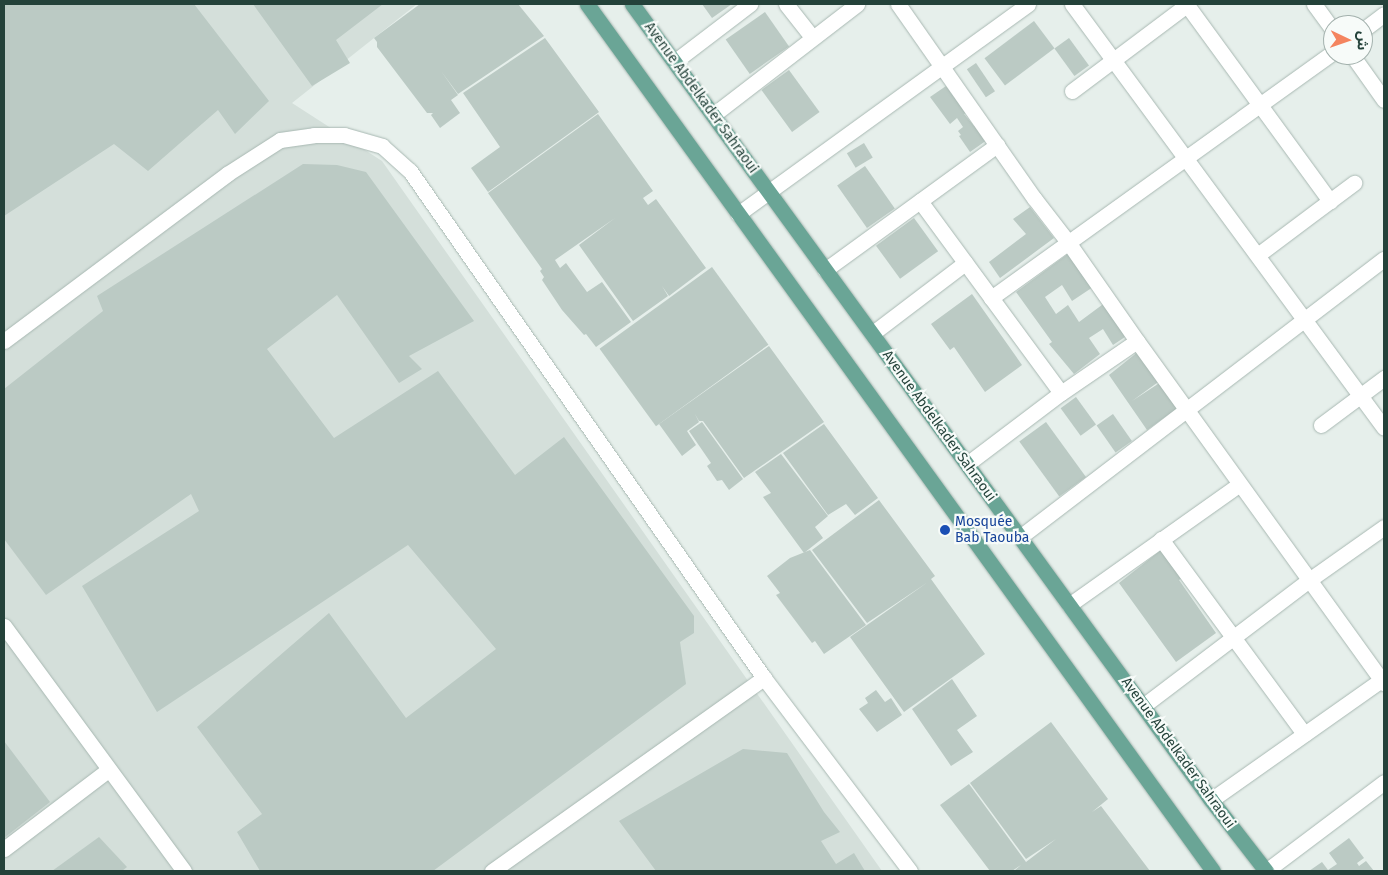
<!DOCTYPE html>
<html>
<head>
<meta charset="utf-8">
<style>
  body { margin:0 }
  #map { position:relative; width:1388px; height:875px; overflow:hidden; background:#e6efeb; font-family:"Fira Sans","Noto Sans Arabic",sans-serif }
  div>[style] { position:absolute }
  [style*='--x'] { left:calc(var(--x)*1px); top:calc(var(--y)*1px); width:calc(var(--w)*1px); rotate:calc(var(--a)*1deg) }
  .built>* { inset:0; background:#d4dfda }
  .building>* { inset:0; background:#bbcac4; transform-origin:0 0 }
  .roads { filter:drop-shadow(0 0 1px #a8b8b2) drop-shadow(0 0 1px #a8b8b2) }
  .minor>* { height:15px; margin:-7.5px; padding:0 7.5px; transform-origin:7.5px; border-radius:7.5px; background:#fff }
  .major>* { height:15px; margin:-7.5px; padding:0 7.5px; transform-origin:7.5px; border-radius:7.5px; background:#6aa596 }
  .dots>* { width:14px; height:14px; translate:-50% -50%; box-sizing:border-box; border:2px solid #f7fbf9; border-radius:50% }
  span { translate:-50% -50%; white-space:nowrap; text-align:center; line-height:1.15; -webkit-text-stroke:4.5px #f7fbf9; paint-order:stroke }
  .street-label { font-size:14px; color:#24423a }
  .transit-label { font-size:14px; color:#164399 }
  .left { translate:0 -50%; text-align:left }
  .frame { position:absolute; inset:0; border:5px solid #24423a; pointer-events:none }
  .north { position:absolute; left:1323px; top:15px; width:50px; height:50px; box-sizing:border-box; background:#f7fbf9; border:1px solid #a3b1ad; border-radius:50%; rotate:93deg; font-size:14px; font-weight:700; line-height:20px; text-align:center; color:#24423a }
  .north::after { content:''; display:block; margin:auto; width:18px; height:22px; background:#f4845f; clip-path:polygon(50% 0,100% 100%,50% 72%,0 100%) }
</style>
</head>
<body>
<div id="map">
  <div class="built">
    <div style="clip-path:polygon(4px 4px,417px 4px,292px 103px,382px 161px,882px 871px,4px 871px)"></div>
  </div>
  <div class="building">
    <div style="clip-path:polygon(4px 4px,194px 4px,269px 101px,235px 134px,218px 110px,148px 171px,114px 144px,4px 216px)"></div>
    <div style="clip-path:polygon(253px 4px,383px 4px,336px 40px,350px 63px,312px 86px)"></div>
    <div style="clip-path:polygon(420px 4px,518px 4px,544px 36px,458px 94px,441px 71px,458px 95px,451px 100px,460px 113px,440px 128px,431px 115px,433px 113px,427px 113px,377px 47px,377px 42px,374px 38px)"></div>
    <div style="clip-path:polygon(702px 4px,732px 4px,712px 18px)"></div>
    <div style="left:765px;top:12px;width:42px;height:48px;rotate:55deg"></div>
    <div style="left:1034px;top:21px;width:34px;height:62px;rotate:53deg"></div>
    <div style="clip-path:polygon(545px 38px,599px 112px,488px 192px,471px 168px,500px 147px,463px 93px)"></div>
    <div style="left:1069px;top:38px;width:34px;height:18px;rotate:54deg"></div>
    <div style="left:976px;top:63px;width:34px;height:11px;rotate:56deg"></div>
    <div style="left:789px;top:70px;width:52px;height:34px;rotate:54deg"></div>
    <div style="clip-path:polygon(946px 86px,966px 113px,964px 114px,974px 126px,976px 124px,987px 140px,970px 152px,959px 136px,961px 135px,958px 131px,963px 127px,957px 118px,950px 124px,930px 97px)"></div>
    <div style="clip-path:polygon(598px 114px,653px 191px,643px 198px,648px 205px,656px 199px,706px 268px,669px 296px,662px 286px,668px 296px,633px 321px,579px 245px,615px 218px,555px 260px,560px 268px,566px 263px,587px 292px,602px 282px,631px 322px,596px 347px,586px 334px,584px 335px,562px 310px,542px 280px,544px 277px,540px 271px,542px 269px,488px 193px)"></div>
    <div style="left:864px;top:143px;width:17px;height:20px;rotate:59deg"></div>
    <div style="clip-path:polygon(303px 164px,337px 165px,366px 172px,474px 321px,409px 356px,422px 369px,399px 383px,337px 295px,267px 349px,334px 438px,438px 371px,515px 475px,564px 437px,694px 616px,694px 633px,680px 642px,686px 684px,433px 871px,260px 871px,237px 832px,262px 814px,197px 727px,329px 613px,406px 718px,496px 649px,408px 545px,157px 712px,82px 586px,199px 511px,191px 494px,46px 595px,4px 539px,4px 389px,103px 311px,97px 296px)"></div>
    <div style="left:865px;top:166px;width:52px;height:34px;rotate:55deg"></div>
    <div style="clip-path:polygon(1030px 207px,1054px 238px,1000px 278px,989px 262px,1026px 234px,1013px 219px)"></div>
    <div style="left:914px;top:218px;width:41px;height:47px;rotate:54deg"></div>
    <div style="clip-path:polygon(1069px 253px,1093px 287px,1072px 301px,1062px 285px,1045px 297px,1056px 314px,1068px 305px,1079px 322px,1106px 302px,1125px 337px,1113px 345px,1103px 329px,1089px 338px,1100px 354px,1074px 374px,1049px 344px,1052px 342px,1016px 292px)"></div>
    <div style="left:712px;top:267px;width:96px;height:139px;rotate:54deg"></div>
    <div style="clip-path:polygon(972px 294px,1022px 365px,985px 392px,954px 347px,950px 350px,931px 324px)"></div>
    <div style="clip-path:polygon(769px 346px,824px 422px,744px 478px,703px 421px,699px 421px,695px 414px,699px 422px,687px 431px,696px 445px,682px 456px,659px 424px)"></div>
    <div style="clip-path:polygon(1139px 351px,1161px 380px,1132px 401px,1161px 382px,1179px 407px,1147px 430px,1109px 375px)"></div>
    <div style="left:1076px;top:397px;width:34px;height:19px;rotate:54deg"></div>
    <div style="left:1113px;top:414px;width:33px;height:20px;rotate:55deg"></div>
    <div style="clip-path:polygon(702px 422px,743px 479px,729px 490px,722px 480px,717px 481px,707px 466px,711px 463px,689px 431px)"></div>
    <div style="left:1046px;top:422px;width:68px;height:33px;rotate:54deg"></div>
    <div style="clip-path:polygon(824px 424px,878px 498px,855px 515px,846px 504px,828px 515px,783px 453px)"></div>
    <div style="clip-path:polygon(781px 454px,828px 516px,815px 527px,823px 538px,804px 553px,763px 497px,771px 493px,755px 472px)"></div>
    <div style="clip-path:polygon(879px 500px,935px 576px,931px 579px,985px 654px,904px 712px,850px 637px,928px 582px,867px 623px,812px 550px)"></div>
    <div style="clip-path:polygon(810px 550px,866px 625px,824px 654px,815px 641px,812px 643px,776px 595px,780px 593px,767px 576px,790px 558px)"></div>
    <div style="clip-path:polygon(1161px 550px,1182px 578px,1179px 580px,1216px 633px,1176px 662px,1119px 583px)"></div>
    <div style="clip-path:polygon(952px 679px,977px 716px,957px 730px,973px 752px,951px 766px,912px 709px)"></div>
    <div style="clip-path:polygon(876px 690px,885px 702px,891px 698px,902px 715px,877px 732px,859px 709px,868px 703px,865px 698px)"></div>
    <div style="clip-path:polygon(1051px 722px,1108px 799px,1092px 812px,1101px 806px,1150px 871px,1014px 871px,1021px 865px,1012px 871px,990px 871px,940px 805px,969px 784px,1026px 862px,1056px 839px,1026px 859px,970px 783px)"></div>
    <div style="clip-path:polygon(4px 741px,50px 802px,4px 838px)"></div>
    <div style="clip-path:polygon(743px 749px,787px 753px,824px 812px,840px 832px,821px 841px,836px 864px,854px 853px,865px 871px,656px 871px,619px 821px)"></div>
    <div style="clip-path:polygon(99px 837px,127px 867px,122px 871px,52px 871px)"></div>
    <div style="clip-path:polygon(1349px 838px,1364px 858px,1357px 863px,1359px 866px,1366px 861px,1374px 871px,1309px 871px,1322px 862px,1328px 870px,1337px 864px,1329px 853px)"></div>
  </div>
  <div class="roads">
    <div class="minor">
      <div style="--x:786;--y:4;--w:42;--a:51.8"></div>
      <div style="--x:898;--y:4;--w:237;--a:55"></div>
      <div style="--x:1034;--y:198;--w:56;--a:52.3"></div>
      <div style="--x:1068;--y:242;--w:121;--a:55.1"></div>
      <div style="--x:1137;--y:341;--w:422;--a:54.2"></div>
      <div style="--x:1072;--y:4;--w:526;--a:53.65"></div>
      <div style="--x:1314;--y:4;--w:32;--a:54"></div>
      <div style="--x:1187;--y:5;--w:243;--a:53.9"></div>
      <div style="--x:1363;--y:30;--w:26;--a:-37"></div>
      <div style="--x:1352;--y:55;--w:55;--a:54.6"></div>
      <div style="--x:674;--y:62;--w:96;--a:-37.3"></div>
      <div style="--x:1072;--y:91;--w:145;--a:-36.9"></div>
      <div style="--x:713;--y:115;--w:182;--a:-37.6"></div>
      <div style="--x:920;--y:201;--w:238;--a:53.7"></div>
      <div style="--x:738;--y:214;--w:358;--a:-35.9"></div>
      <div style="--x:1259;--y:254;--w:119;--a:-36.8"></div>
      <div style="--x:825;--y:270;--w:213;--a:-36"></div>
      <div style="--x:991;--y:298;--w:421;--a:-35.7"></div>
      <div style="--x:873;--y:333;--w:116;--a:-37.3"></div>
      <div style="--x:4;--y:341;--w:279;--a:-36.8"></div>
      <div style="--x:227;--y:174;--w:63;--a:-32.7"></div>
      <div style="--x:280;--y:140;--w:34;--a:-8"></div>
      <div style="--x:314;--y:135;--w:30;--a:0"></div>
      <div style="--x:344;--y:135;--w:40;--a:16"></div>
      <div style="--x:382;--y:146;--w:38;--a:42"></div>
      <div style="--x:410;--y:171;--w:618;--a:55.08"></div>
      <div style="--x:764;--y:678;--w:242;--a:52.9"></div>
      <div style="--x:1321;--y:425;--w:79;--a:-36.7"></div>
      <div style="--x:967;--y:464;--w:118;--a:-37.1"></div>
      <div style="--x:1061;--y:393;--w:92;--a:-34.4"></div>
      <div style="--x:1020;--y:537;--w:458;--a:-37.4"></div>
      <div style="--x:1161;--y:539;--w:242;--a:53.7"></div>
      <div style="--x:1069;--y:605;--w:209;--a:-35.3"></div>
      <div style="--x:4;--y:626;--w:304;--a:53.7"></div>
      <div style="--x:1143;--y:706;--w:208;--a:-37.2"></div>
      <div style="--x:1309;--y:580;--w:92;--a:-35.2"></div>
      <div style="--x:1211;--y:800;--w:208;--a:-35.2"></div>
      <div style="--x:4;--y:849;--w:131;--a:-37.2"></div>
      <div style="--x:492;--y:871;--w:334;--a:-35.4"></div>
      <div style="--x:1266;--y:871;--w:148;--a:-37"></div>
    </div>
    <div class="major">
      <div style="--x:587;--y:4;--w:1069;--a:54.17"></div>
      <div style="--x:632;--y:4;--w:984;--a:53.97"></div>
      <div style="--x:1211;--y:800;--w:90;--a:52.2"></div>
    </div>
  </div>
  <div class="dots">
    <div style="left:945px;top:530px;background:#1a4fb4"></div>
  </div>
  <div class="street-label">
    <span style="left:701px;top:98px;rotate:54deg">Avenue Abdelkader Sahraoui</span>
    <span style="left:939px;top:426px;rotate:54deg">Avenue Abdelkader Sahraoui</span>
    <span style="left:1178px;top:753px;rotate:54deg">Avenue Abdelkader Sahraoui</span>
  </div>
  <div class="transit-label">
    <span class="left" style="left:955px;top:530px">Mosquée<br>Bab Taouba</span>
  </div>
  <div class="frame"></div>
  <div class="north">ش</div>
</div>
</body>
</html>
